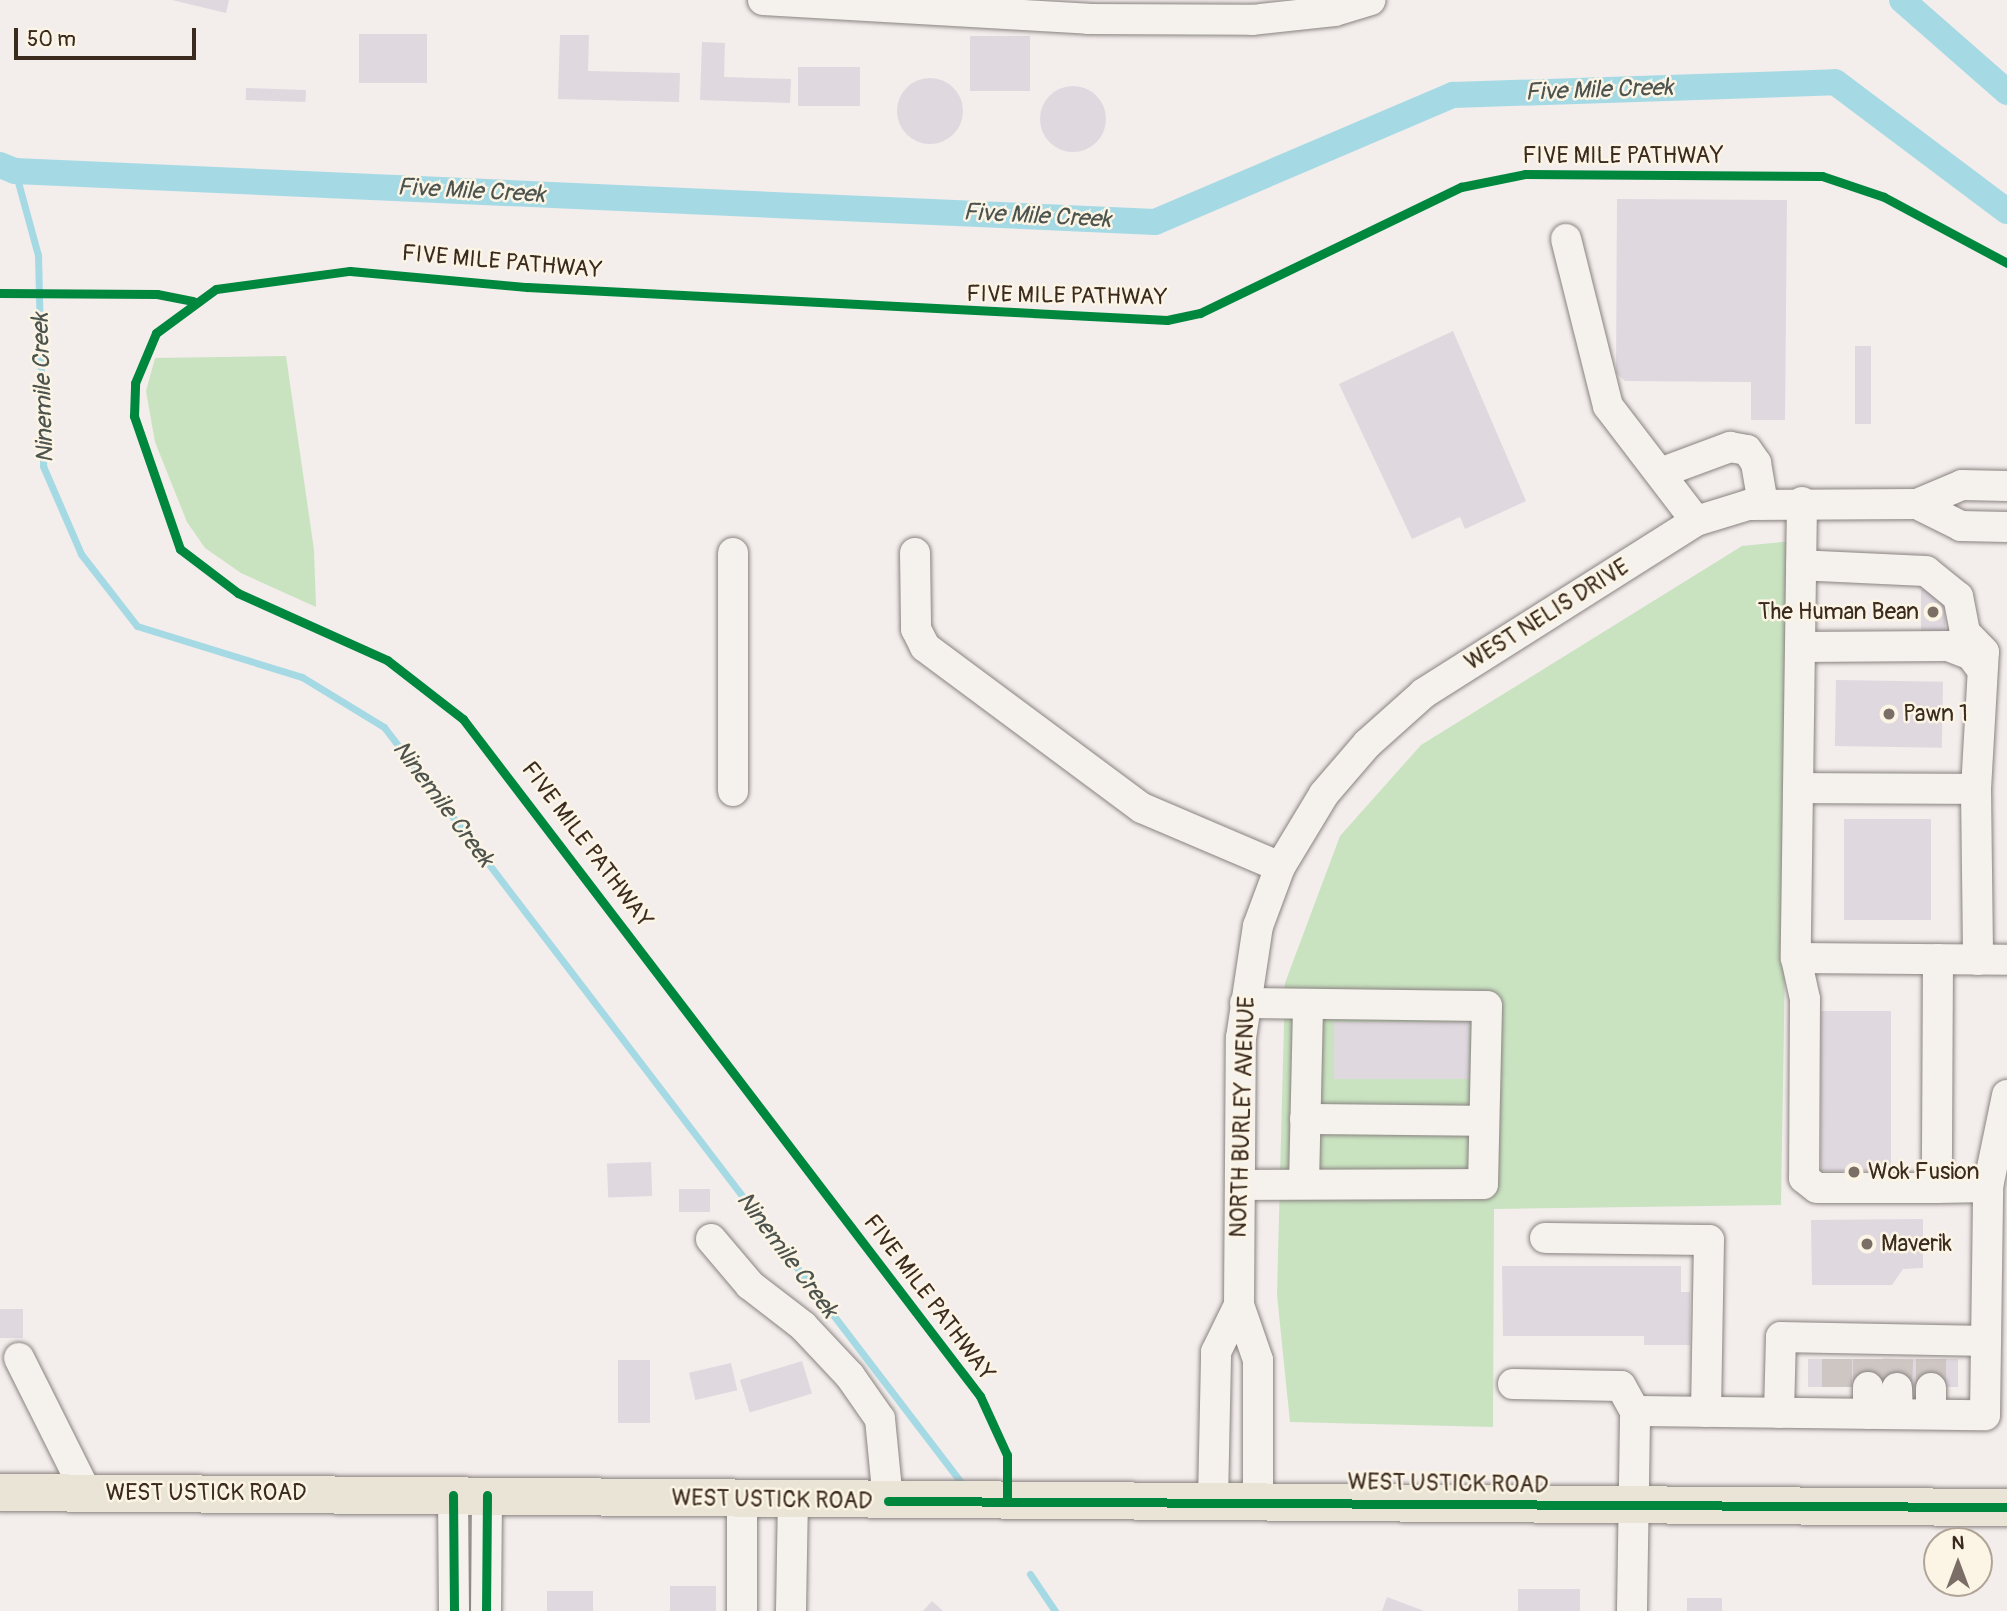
<!DOCTYPE html>
<html>
<head>
<meta charset="utf-8">
<style>
  body { margin:0 }
  #map { position:relative; width:2007px; height:1611px; overflow:hidden; background:#f3edec; font-family:Pangolin,sans-serif }
  div>[style] { position:absolute }
  [style*='--x'] { left:calc(var(--x)*1px); top:calc(var(--y)*1px); width:calc(var(--w)*1px); rotate:calc(var(--a)*1deg) }
  .green>* { inset:0; background:#c9e3c0 }
  .stream>* { height:7px; margin:-3.5px; padding:0 3.5px; transform-origin:3.5px; border-radius:3.5px; background:#a5dae5 }
  .canal>* { height:26px; margin:-13px; padding:0 13px; transform-origin:13px; border-radius:13px; background:#a5dae5 }
  .building>* { inset:0; background:#dfd8df; transform-origin:0 0 }
  .round { border-radius:50% }
  .minor-tunnel>* { height:30px; margin-top:-15px; transform-origin:0; background:repeating-linear-gradient(90deg,#cec6c3 0 30px,transparent 0 45px) }
  .roads { filter:drop-shadow(0 0 2px #898380) drop-shadow(0 0 2px #898380) }
  .minor>* { height:30px; margin:-15px; padding:0 15px; transform-origin:15px; border-radius:15px; background:#f5f1ec }
  .major>* { height:37px; margin:-18.5px; padding:0 18.5px; transform-origin:18.5px; border-radius:18.5px; background:#e9e4d5 }
  .cycleway>* { height:9px; margin:-4.5px; padding:0 4.5px; transform-origin:4.5px; border-radius:4.5px; background:#00873e }
  .dots>* { width:19px; height:19px; translate:-50% -50%; box-sizing:border-box; border:4px solid #fcf5e5; border-radius:50% }
  span { translate:-50% -50%; white-space:nowrap; text-align:center; line-height:1.15; -webkit-text-stroke:5px #fcf5e5; paint-order:stroke }
  .street-label { font-size:23px; color:#3b2a1e }
  .poi-label { font-size:23px; color:#3b2a1e }
  .right { translate:-100% -50%; text-align:right }
  .left { translate:0 -50%; text-align:left }
  .water-label { font-size:24px; color:#4d544f; font-style:italic }
  .north { position:absolute; left:1923px; top:1527px; width:70px; height:70px; box-sizing:border-box; background:#fcf5e5; border:2px solid #afa495; border-radius:50%; rotate:0deg; font-size:19px; font-weight:700; line-height:28px; text-align:center; color:#3b2a1e }
  .north::after { content:''; display:block; margin:auto; width:24px; height:32px; background:#7b6e66; clip-path:polygon(50% 0,100% 100%,50% 72%,0 100%) }
  .scale { position:absolute; left:14px; top:28px; width:182px; height:32px; box-sizing:border-box; border:4px solid #3b2a1e; border-top:0; padding-left:9px; font-size:21px; line-height:24px; white-space:nowrap; color:#3b2a1e; -webkit-text-stroke:5px #fcf5e5; paint-order:stroke }
</style>
</head>
<body>
<div id="map">
  <div class="green">
    <div style="clip-path:polygon(286px 356px,314px 550px,316px 607px,241px 573px,205px 548px,187px 522px,155px 442px,146px 391px,155px 358px)"></div>
    <div style="clip-path:polygon(1792px 541px,1781px 1205px,1494px 1209px,1493px 1427px,1290px 1422px,1277px 1295px,1285px 983px,1340px 836px,1421px 745px,1742px 546px)"></div>
  </div>
  <div class="stream">
    <div style="--x:15;--y:171;--w:87;--a:74.7"></div>
    <div style="--x:38;--y:255;--w:211;--a:88.6"></div>
    <div style="--x:43;--y:466;--w:96;--a:66.6"></div>
    <div style="--x:81;--y:554;--w:91;--a:52.1"></div>
    <div style="--x:137;--y:626;--w:173;--a:17.2"></div>
    <div style="--x:302;--y:677;--w:96;--a:31.4"></div>
    <div style="--x:384;--y:727;--w:949;--a:52.62"></div>
    <div style="--x:1030;--y:1574;--w:45;--a:56"></div>
  </div>
  <div class="canal">
    <div style="--x:1902;--y:0;--w:140;--a:41.2"></div>
    <div style="--x:0;--y:165;--w:16;--a:22"></div>
    <div style="--x:15;--y:171;--w:1141;--a:2.56"></div>
    <div style="--x:1155;--y:222;--w:324;--a:-23.1"></div>
    <div style="--x:1453;--y:95;--w:382;--a:-1.9"></div>
    <div style="--x:1835;--y:82;--w:215;--a:36.9"></div>
  </div>
  <div class="building">
    <div style="clip-path:polygon(172px 0,229px 0,226px 13px)"></div>
    <div style="left:359px;top:34px;width:68px;height:49px"></div>
    <div style="clip-path:polygon(560px 35px,589px 35px,588px 71px,680px 73px,679px 102px,558px 99px)"></div>
    <div style="left:970px;top:36px;width:60px;height:55px"></div>
    <div style="clip-path:polygon(702px 42px,725px 43px,724px 77px,791px 79px,790px 103px,700px 100px)"></div>
    <div style="left:798px;top:67px;width:62px;height:39px"></div>
    <div class="round" style="left:897px;top:78px;width:66px;height:66px"></div>
    <div class="round" style="left:1040px;top:86px;width:66px;height:66px"></div>
    <div style="left:246px;top:88px;width:60px;height:12px;rotate:2deg"></div>
    <div style="clip-path:polygon(1617px 199px,1787px 200px,1785px 420px,1751px 420px,1751px 382px,1625px 381px,1616px 373px)"></div>
    <div style="clip-path:polygon(1453px 331px,1526px 501px,1465px 529px,1460px 517px,1412px 539px,1339px 384px)"></div>
    <div style="left:1855px;top:346px;width:16px;height:78px"></div>
    <div style="left:1921px;top:589px;width:24px;height:46px"></div>
    <div style="left:1836px;top:680px;width:107px;height:66px;rotate:1deg"></div>
    <div style="left:1844px;top:819px;width:87px;height:101px"></div>
    <div style="left:1821px;top:1011px;width:70px;height:160px"></div>
    <div style="left:1334px;top:1022px;width:135px;height:57px"></div>
    <div style="left:651px;top:1162px;width:34px;height:44px;rotate:88deg"></div>
    <div style="left:679px;top:1189px;width:31px;height:23px"></div>
    <div style="clip-path:polygon(1923px 1219px,1923px 1268px,1903px 1269px,1892px 1285px,1812px 1285px,1811px 1220px)"></div>
    <div style="clip-path:polygon(1502px 1266px,1681px 1266px,1681px 1292px,1690px 1292px,1690px 1345px,1644px 1345px,1644px 1336px,1503px 1336px)"></div>
    <div style="left:0;top:1309px;width:23px;height:29px"></div>
    <div style="left:1808px;top:1359px;width:150px;height:28px"></div>
    <div style="left:618px;top:1360px;width:32px;height:63px"></div>
    <div style="left:802px;top:1361px;width:34px;height:65px;rotate:73deg"></div>
    <div style="left:731px;top:1363px;width:28px;height:43px;rotate:77deg"></div>
    <div style="left:670px;top:1586px;width:46px;height:25px"></div>
    <div style="left:1518px;top:1589px;width:62px;height:22px"></div>
    <div style="left:547px;top:1591px;width:46px;height:20px"></div>
    <div style="clip-path:polygon(1387px 1597px,1424px 1611px,1382px 1611px)"></div>
    <div style="left:1687px;top:1598px;width:35px;height:13px"></div>
    <div style="clip-path:polygon(932px 1601px,943px 1611px,923px 1611px)"></div>
  </div>
  <div class="minor-tunnel">
    <div style="--x:1837;--y:1359;--w:28;--a:90"></div>
    <div style="--x:1868;--y:1359;--w:28;--a:90"></div>
    <div style="--x:1931;--y:1359;--w:29;--a:90"></div>
    <div style="--x:1897;--y:1388;--w:29;--a:-88"></div>
  </div>
  <div class="roads">
    <div class="minor">
      <div style="--x:763;--y:0;--w:326;--a:3.3"></div>
      <div style="--x:1088;--y:19;--w:164;--a:0.3"></div>
      <div style="--x:1252;--y:20;--w:83;--a:-6.2"></div>
      <div style="--x:1335;--y:11;--w:37;--a:-17"></div>
      <div style="--x:1566;--y:239;--w:172;--a:75.9"></div>
      <div style="--x:1608;--y:406;--w:145;--a:52.6"></div>
      <div style="--x:1660;--y:473;--w:75;--a:-20.4"></div>
      <div style="--x:1730;--y:447;--w:17;--a:10"></div>
      <div style="--x:1747;--y:450;--w:16;--a:55"></div>
      <div style="--x:1756;--y:463;--w:42;--a:80.3"></div>
      <div style="--x:2007;--y:486;--w:45;--a:-178.7"></div>
      <div style="--x:1962;--y:485;--w:49;--a:157.1"></div>
      <div style="--x:1917;--y:504;--w:49;--a:26.6"></div>
      <div style="--x:1961;--y:526;--w:46;--a:1.2"></div>
      <div style="--x:1802;--y:502;--w:456;--a:90.8"></div>
      <div style="--x:1796;--y:958;--w:211;--a:0.5"></div>
      <div style="--x:733;--y:553;--w:238;--a:90"></div>
      <div style="--x:915;--y:553;--w:76;--a:89.2"></div>
      <div style="--x:916;--y:629;--w:20;--a:63"></div>
      <div style="--x:925;--y:647;--w:270;--a:36.6"></div>
      <div style="--x:1142;--y:808;--w:150;--a:23.1"></div>
      <div style="--x:1800;--y:647;--w:148;--a:-0.4"></div>
      <div style="--x:1948;--y:646;--w:25;--a:21"></div>
      <div style="--x:1971;--y:655;--w:15;--a:53"></div>
      <div style="--x:1798;--y:788;--w:178;--a:0.3"></div>
      <div style="--x:1976;--y:789;--w:137;--a:-86.7"></div>
      <div style="--x:1984;--y:652;--w:28;--a:-134"></div>
      <div style="--x:1965;--y:632;--w:36;--a:-101"></div>
      <div style="--x:1958;--y:597;--w:41;--a:-140.9"></div>
      <div style="--x:1926;--y:571;--w:125;--a:-177.3"></div>
      <div style="--x:1976;--y:789;--w:171;--a:89.3"></div>
      <div style="--x:1796;--y:958;--w:42;--a:77.6"></div>
      <div style="--x:1805;--y:999;--w:179;--a:90.3"></div>
      <div style="--x:1804;--y:1178;--w:16;--a:38"></div>
      <div style="--x:1817;--y:1188;--w:120;--a:0"></div>
      <div style="--x:1938;--y:959;--w:229;--a:90.3"></div>
      <div style="--x:1937;--y:1188;--w:51;--a:-1.1"></div>
      <div style="--x:1988;--y:1187;--w:94;--a:-78.3"></div>
      <div style="--x:1305;--y:1119;--w:179;--a:0.6"></div>
      <div style="--x:1304;--y:1184;--w:180;--a:-88.7"></div>
      <div style="--x:1240;--y:1185;--w:243;--a:-0.2"></div>
      <div style="--x:1483;--y:1184;--w:178;--a:-88.7"></div>
      <div style="--x:1487;--y:1006;--w:242;--a:-179.3"></div>
      <div style="--x:1545;--y:1238;--w:164;--a:0.7"></div>
      <div style="--x:1709;--y:1240;--w:172;--a:91"></div>
      <div style="--x:711;--y:1239;--w:60;--a:49.7"></div>
      <div style="--x:750;--y:1285;--w:67;--a:37.7"></div>
      <div style="--x:803;--y:1326;--w:69;--a:46.8"></div>
      <div style="--x:850;--y:1376;--w:52;--a:55.1"></div>
      <div style="--x:880;--y:1419;--w:82;--a:84.4"></div>
      <div style="--x:1239;--y:1305;--w:267;--a:-89.6"></div>
      <div style="--x:1241;--y:1038;--w:113;--a:-81.4"></div>
      <div style="--x:1258;--y:926;--w:63;--a:-69.6"></div>
      <div style="--x:1280;--y:867;--w:85;--a:-58.9"></div>
      <div style="--x:1324;--y:794;--w:66;--a:-49.3"></div>
      <div style="--x:1367;--y:744;--w:76;--a:-41.8"></div>
      <div style="--x:1424;--y:693;--w:322;--a:-32.3"></div>
      <div style="--x:1696;--y:521;--w:54;--a:-17.1"></div>
      <div style="--x:1748;--y:505;--w:169;--a:-0.3"></div>
      <div style="--x:19;--y:1358;--w:150;--a:63.4"></div>
      <div style="--x:1513;--y:1384;--w:108;--a:1.1"></div>
      <div style="--x:1621;--y:1386;--w:29;--a:61"></div>
      <div style="--x:1897;--y:1388;--w:26;--a:88"></div>
      <div style="--x:1931;--y:1388;--w:26;--a:90"></div>
      <div style="--x:1779;--y:1413;--w:76;--a:-88.5"></div>
      <div style="--x:1781;--y:1337;--w:205;--a:1.1"></div>
      <div style="--x:1868;--y:1414;--w:27;--a:-90"></div>
      <div style="--x:453;--y:1495;--w:116;--a:89.5"></div>
      <div style="--x:742;--y:1499;--w:112;--a:90"></div>
      <div style="--x:1213;--y:1501;--w:149;--a:-88.8"></div>
      <div style="--x:1216;--y:1352;--w:52;--a:-63.9"></div>
      <div style="--x:1239;--y:1305;--w:58;--a:70.9"></div>
      <div style="--x:1258;--y:1360;--w:141;--a:90"></div>
      <div style="--x:486;--y:1611;--w:116;--a:-89.5"></div>
      <div style="--x:791;--y:1611;--w:111;--a:-89"></div>
      <div style="--x:1632;--y:1611;--w:200;--a:-89.1"></div>
      <div style="--x:1635;--y:1411;--w:350;--a:0.7"></div>
      <div style="--x:1985;--y:1415;--w:228;--a:-89.2"></div>
    </div>
    <div class="major">
      <div style="--x:0;--y:1492;--w:2007;--a:0.43"></div>
    </div>
  </div>
  <div class="cycleway">
    <div style="--x:0;--y:293;--w:157;--a:0.4"></div>
    <div style="--x:157;--y:294;--w:37;--a:11"></div>
    <div style="--x:453;--y:1495;--w:116;--a:89.5"></div>
    <div style="--x:888;--y:1501;--w:1119;--a:0.31"></div>
    <div style="--x:1007;--y:1501;--w:46;--a:-90"></div>
    <div style="--x:1007;--y:1455;--w:65;--a:-114.6"></div>
    <div style="--x:980;--y:1396;--w:852;--a:-127.37"></div>
    <div style="--x:463;--y:719;--w:96;--a:-142.2"></div>
    <div style="--x:387;--y:660;--w:163;--a:-155.8"></div>
    <div style="--x:238;--y:593;--w:73;--a:-142.8"></div>
    <div style="--x:180;--y:549;--w:141;--a:-109.1"></div>
    <div style="--x:134;--y:416;--w:33;--a:-88"></div>
    <div style="--x:135;--y:383;--w:54;--a:-67.2"></div>
    <div style="--x:156;--y:333;--w:74;--a:-36.3"></div>
    <div style="--x:216;--y:289;--w:135;--a:-7.7"></div>
    <div style="--x:350;--y:271;--w:178;--a:5.2"></div>
    <div style="--x:527;--y:287;--w:641;--a:2.95"></div>
    <div style="--x:1167;--y:320;--w:34;--a:-12"></div>
    <div style="--x:1200;--y:313;--w:290;--a:-25.8"></div>
    <div style="--x:1461;--y:187;--w:65;--a:-11.5"></div>
    <div style="--x:1525;--y:174;--w:297;--a:0.4"></div>
    <div style="--x:1822;--y:176;--w:65;--a:18.7"></div>
    <div style="--x:1884;--y:197;--w:140;--a:28.2"></div>
    <div style="--x:486;--y:1611;--w:116;--a:-89.5"></div>
  </div>
  <div class="dots">
    <div style="left:1933px;top:612px;background:#7b6e66"></div>
    <div style="left:1889px;top:714px;background:#7b6e66"></div>
    <div style="left:1854px;top:1172px;background:#7b6e66"></div>
    <div style="left:1867px;top:1244px;background:#7b6e66"></div>
  </div>
  <div class="street-label">
    <span style="left:1623px;top:156px">FIVE MILE PATHWAY</span>
    <span style="left:502px;top:262px;rotate:5deg">FIVE MILE PATHWAY</span>
    <span style="left:1067px;top:296px;rotate:1deg">FIVE MILE PATHWAY</span>
    <span style="left:1547px;top:615px;rotate:-32deg">WEST NELIS DRIVE</span>
    <span style="left:587px;top:845px;rotate:53deg">FIVE MILE PATHWAY</span>
    <span style="left:1243px;top:1117px;rotate:-88deg">NORTH BURLEY AVENUE</span>
    <span style="left:929px;top:1298px;rotate:53deg">FIVE MILE PATHWAY</span>
    <span style="left:1448px;top:1484px;rotate:1deg">WEST USTICK ROAD</span>
    <span style="left:206px;top:1493px">WEST USTICK ROAD</span>
    <span style="left:772px;top:1500px;rotate:1deg">WEST USTICK ROAD</span>
  </div>
  <div class="poi-label">
    <span class="right" style="left:1919px;top:612px">The Human Bean</span>
    <span class="left" style="left:1903px;top:714px">Pawn 1</span>
    <span class="left" style="left:1868px;top:1172px">Wok Fusion</span>
    <span class="left" style="left:1881px;top:1244px">Maverik</span>
  </div>
  <div class="water-label">
    <span style="left:1599px;top:90px;rotate:-2deg">Five Mile Creek</span>
    <span style="left:471px;top:191px;rotate:3deg">Five Mile Creek</span>
    <span style="left:1037px;top:216px;rotate:3deg">Five Mile Creek</span>
    <span style="left:43px;top:388px;rotate:-92deg">Ninemile Creek</span>
    <span style="left:443px;top:804px;rotate:53deg">Ninemile Creek</span>
    <span style="left:787px;top:1255px;rotate:53deg">Ninemile Creek</span>
  </div>
  <div class="north">N</div>
  <div class="scale">50 m</div>
</div>
</body>
</html>
